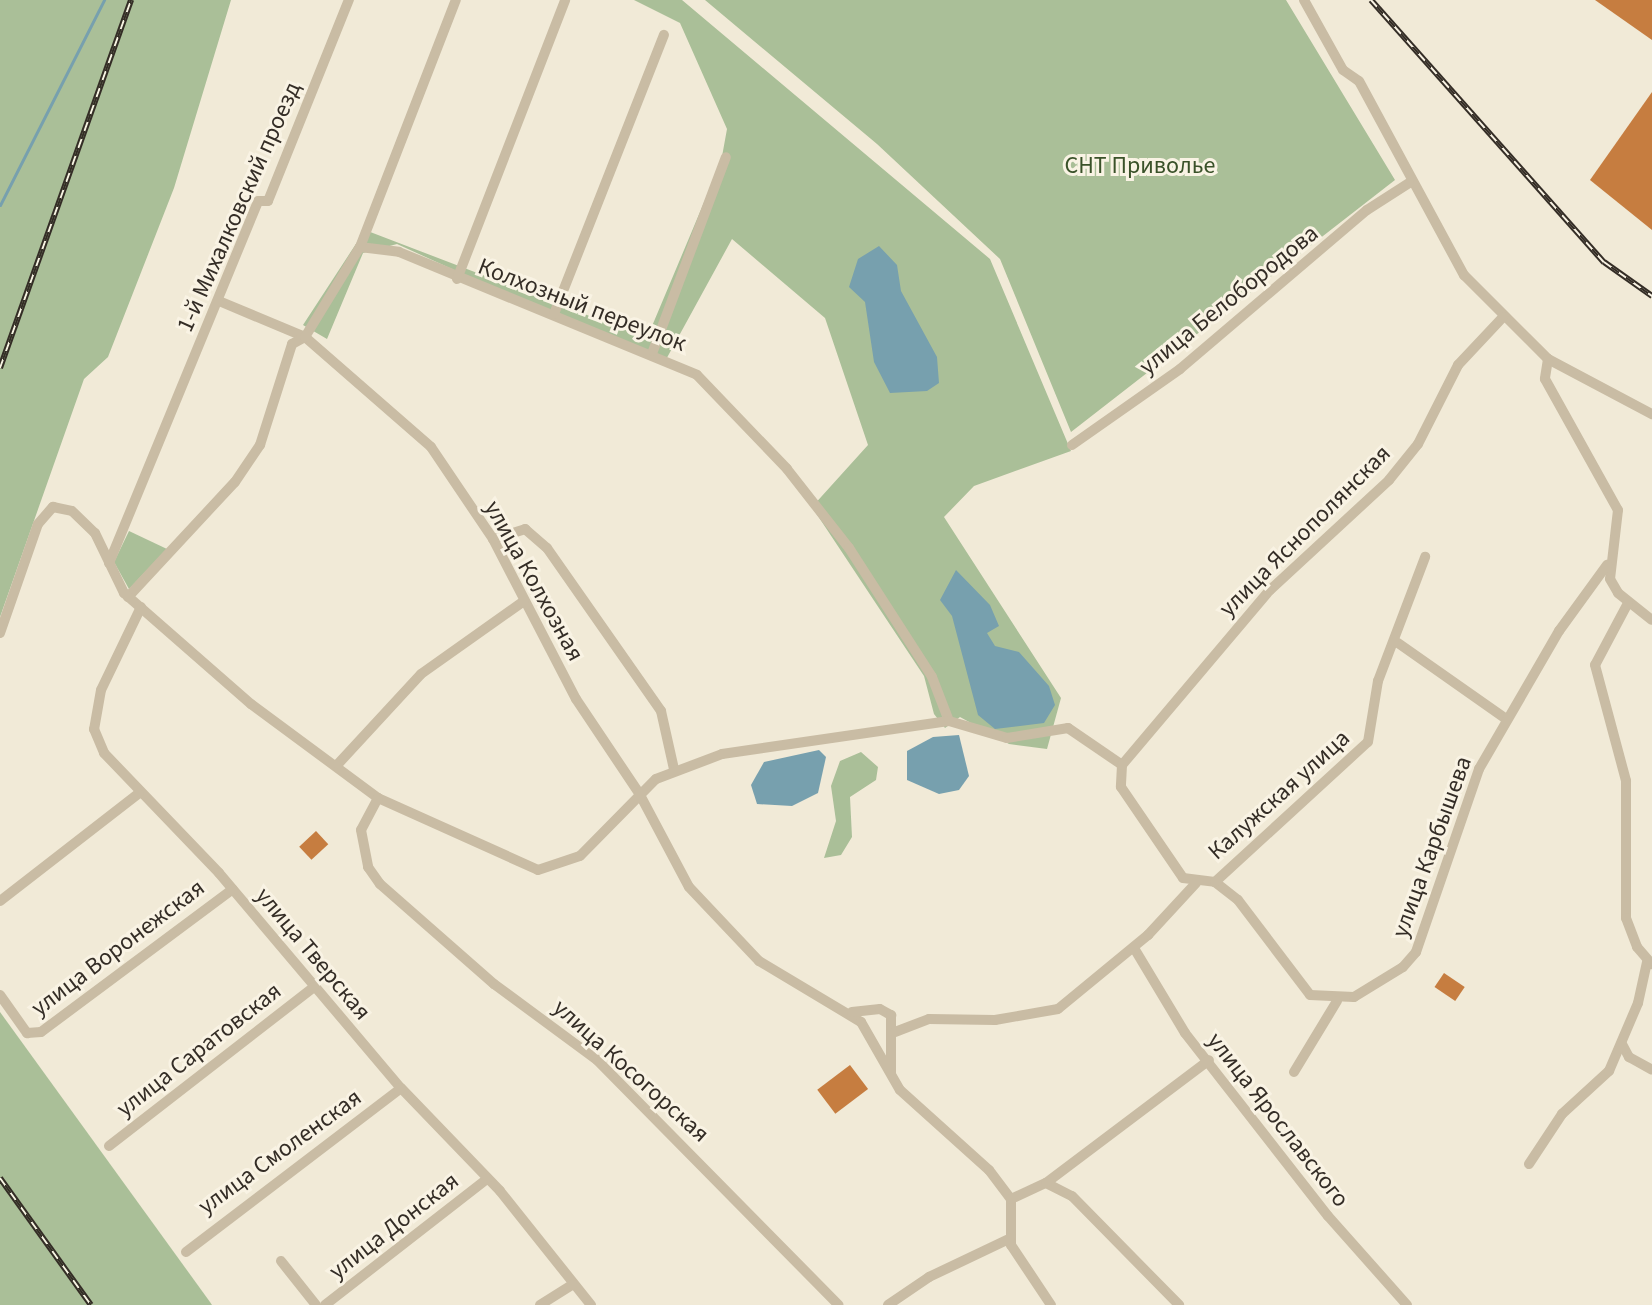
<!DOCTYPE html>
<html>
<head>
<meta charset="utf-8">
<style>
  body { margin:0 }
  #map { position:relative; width:1652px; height:1305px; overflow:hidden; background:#f1ead7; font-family:"Source Sans 3",sans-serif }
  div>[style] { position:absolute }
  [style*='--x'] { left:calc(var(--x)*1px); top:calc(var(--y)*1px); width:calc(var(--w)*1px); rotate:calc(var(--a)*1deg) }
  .green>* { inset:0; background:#aabf98 }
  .water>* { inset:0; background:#77a0ae }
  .stream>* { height:3px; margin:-1.5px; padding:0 1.5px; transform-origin:1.5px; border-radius:1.5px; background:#77a0ae }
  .building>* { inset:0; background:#c67d40; transform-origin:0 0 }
  .minor>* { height:10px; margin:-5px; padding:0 5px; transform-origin:5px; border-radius:5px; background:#c9bca4 }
  .rail>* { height:6px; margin-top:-3px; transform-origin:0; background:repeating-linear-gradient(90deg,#f9f3e4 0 9px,#342d26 0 18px); box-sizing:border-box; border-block:2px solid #342d26 }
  span { translate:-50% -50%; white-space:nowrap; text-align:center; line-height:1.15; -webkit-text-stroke:6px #f9f3e4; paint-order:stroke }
  .park-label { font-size:24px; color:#3a5229 }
  .street-label { font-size:24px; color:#342d26 }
</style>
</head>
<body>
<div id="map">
  <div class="green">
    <div style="clip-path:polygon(0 0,231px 0,174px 188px,108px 357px,84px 379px,0 617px)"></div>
    <div style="clip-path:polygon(634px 0,682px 0,990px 259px,1071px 451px,974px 486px,944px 517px,1061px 698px,1047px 749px,1009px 744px,960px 717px,945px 728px,934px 714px,924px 676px,812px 507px,868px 445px,825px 318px,732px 239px,663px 365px,397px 244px,363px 253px,327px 339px,303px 325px,365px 230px,647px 338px,721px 162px,727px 129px,680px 23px)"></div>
    <div style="clip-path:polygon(705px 0,1286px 0,1395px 180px,1071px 432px,1000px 259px,877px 144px)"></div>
    <div style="clip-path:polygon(129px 531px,167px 549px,129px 589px,114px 562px)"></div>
    <div style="clip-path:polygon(861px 752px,878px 767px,876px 780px,850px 797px,852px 837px,841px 855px,824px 858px,836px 821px,831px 786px,840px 761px)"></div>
    <div style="clip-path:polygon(0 1012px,210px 1302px,212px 1305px,0 1305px)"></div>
  </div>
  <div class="water">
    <div style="clip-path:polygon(879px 246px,897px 265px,901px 291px,937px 357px,939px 383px,927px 391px,890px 393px,874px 362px,865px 302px,849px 287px,858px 259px)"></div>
    <div style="clip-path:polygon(956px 570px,990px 605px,999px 626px,987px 633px,995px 646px,1019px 652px,1049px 686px,1055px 705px,1044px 723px,995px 729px,978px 715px,952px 616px,940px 600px)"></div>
    <div style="clip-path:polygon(959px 735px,969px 776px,959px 790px,939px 794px,907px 780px,907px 751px,933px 737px)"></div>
    <div style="clip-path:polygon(819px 750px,826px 757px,818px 793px,792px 806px,757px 804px,751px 785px,764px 762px)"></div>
  </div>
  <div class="stream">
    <div style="--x:0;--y:205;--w:230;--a:-63.1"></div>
  </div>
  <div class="building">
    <div style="clip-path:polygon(1595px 0,1652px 0,1652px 40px)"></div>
    <div style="clip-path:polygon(1652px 92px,1652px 230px,1590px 180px)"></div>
    <div style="left:316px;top:831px;width:18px;height:23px;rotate:47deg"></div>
    <div style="left:1444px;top:973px;width:25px;height:17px;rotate:34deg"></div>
    <div style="left:850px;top:1065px;width:30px;height:41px;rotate:53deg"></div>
  </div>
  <div class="minor">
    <div style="--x:1304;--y:0;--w:80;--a:60.9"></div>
    <div style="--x:1343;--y:70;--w:19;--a:35"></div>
    <div style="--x:1359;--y:81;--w:221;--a:61.6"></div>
    <div style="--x:1464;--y:275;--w:119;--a:45"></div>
    <div style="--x:1548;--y:359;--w:118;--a:27.9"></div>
    <div style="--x:360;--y:247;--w:39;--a:7"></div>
    <div style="--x:399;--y:252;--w:322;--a:22.4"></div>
    <div style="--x:697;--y:375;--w:130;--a:46.2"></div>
    <div style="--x:787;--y:469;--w:100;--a:51.9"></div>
    <div style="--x:849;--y:548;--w:153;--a:57.2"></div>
    <div style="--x:932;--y:677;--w:47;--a:68.9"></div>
    <div style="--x:457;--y:279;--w:299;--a:-68.8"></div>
    <div style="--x:219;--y:301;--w:93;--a:22.7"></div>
    <div style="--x:305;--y:337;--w:167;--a:41.1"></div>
    <div style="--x:431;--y:447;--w:111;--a:56"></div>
    <div style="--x:493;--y:539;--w:180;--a:62.6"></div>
    <div style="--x:576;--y:699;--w:113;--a:56.2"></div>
    <div style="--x:639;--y:793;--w:106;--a:62"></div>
    <div style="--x:689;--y:887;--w:102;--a:46.6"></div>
    <div style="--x:759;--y:961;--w:119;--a:30.9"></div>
    <div style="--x:861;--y:1022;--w:78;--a:60.2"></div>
    <div style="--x:900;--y:1090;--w:120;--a:42"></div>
    <div style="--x:989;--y:1170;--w:36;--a:53"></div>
    <div style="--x:1011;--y:1199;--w:46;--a:90"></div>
    <div style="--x:1011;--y:1245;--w:72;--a:56.3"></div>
    <div style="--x:554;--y:314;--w:300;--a:-68.5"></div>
    <div style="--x:653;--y:351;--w:207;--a:-69.4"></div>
    <div style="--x:1548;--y:359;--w:20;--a:99"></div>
    <div style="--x:1545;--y:379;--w:150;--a:60.9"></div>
    <div style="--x:1618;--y:510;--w:69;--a:96.6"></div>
    <div style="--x:1610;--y:579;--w:16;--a:60"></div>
    <div style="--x:1618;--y:593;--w:43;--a:38.5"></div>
    <div style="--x:1072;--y:445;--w:132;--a:-35.1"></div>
    <div style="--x:1180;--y:369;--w:245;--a:-40.4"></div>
    <div style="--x:1367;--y:210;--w:50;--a:-32.7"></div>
    <div style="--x:493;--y:539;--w:34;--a:-17"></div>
    <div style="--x:525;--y:529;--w:29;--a:41"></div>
    <div style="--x:547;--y:548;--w:199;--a:55"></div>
    <div style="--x:661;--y:711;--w:59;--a:77.4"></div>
    <div style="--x:109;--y:563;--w:391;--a:-67.6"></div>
    <div style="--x:258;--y:201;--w:10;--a:0"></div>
    <div style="--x:268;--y:201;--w:217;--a:-68.1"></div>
    <div style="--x:128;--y:597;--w:157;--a:-47.1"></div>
    <div style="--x:235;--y:482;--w:45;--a:-56"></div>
    <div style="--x:260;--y:445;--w:106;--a:-72.4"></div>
    <div style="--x:292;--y:344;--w:15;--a:-28"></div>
    <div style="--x:305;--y:337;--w:105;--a:-58.6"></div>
    <div style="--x:360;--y:247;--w:265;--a:-68.8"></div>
    <div style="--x:1628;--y:603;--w:70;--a:118"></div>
    <div style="--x:1595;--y:665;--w:120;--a:75"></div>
    <div style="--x:1626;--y:781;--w:137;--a:90"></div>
    <div style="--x:1626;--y:918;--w:31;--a:69"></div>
    <div style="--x:1637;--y:947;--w:23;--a:49"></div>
    <div style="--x:141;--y:607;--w:92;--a:115.7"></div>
    <div style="--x:101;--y:690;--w:40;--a:100"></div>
    <div style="--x:94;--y:729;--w:26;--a:67"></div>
    <div style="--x:104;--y:753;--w:166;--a:46.2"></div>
    <div style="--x:219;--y:873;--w:282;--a:49.8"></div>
    <div style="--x:401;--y:1088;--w:143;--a:46.1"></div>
    <div style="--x:500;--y:1191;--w:146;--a:51.4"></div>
    <div style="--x:0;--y:633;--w:115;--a:-70.8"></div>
    <div style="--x:38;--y:524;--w:23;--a:-49"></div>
    <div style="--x:53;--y:507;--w:19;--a:12"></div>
    <div style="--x:72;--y:511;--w:32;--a:44"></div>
    <div style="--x:95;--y:533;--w:67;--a:64.2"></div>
    <div style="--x:124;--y:593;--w:169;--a:41.2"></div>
    <div style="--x:251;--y:704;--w:158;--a:36.5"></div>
    <div style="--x:378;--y:798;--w:175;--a:24.2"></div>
    <div style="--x:538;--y:870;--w:44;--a:-18.4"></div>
    <div style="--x:580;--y:856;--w:108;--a:-45.4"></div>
    <div style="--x:656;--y:779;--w:71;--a:-20.7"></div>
    <div style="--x:722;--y:754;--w:229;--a:-8.3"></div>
    <div style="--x:949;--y:721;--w:60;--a:16.3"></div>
    <div style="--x:1007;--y:738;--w:62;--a:-9.3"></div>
    <div style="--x:1068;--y:728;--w:65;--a:34.4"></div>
    <div style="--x:1398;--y:643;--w:132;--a:35.1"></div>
    <div style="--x:338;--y:764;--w:122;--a:-47.3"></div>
    <div style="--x:421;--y:674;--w:126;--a:-35.3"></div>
    <div style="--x:1122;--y:765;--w:22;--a:93"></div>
    <div style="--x:1121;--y:787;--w:110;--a:55.7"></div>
    <div style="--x:1183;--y:878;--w:32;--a:7"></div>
    <div style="--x:1215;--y:882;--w:29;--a:38"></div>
    <div style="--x:1238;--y:900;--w:119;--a:52.8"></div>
    <div style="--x:1310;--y:995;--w:44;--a:2.6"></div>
    <div style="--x:1354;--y:997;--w:57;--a:-31.5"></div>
    <div style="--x:1403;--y:967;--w:20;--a:-49"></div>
    <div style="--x:1416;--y:952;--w:194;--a:-71"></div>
    <div style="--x:1479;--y:769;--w:160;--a:-59.9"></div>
    <div style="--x:1559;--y:631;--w:82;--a:-54"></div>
    <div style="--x:1122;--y:765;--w:229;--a:-49.8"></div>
    <div style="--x:1270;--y:590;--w:162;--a:-42.7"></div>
    <div style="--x:1389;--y:480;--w:46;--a:-51.1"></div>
    <div style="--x:1418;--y:444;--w:89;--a:-63.1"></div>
    <div style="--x:1458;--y:365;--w:66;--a:-46.8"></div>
    <div style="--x:378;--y:798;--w:36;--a:118"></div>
    <div style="--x:361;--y:830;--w:38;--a:79"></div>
    <div style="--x:368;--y:867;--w:21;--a:55"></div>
    <div style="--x:380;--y:884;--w:152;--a:41.3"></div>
    <div style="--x:494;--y:984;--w:128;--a:36.4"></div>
    <div style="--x:597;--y:1060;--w:344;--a:45.4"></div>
    <div style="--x:1215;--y:882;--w:207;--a:-42.5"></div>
    <div style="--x:1368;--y:742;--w:62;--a:-80.7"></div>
    <div style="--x:1378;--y:681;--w:133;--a:-69.2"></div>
    <div style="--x:0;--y:901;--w:175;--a:-37.8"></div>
    <div style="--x:1134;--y:948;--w:99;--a:59"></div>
    <div style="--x:1185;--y:1033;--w:232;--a:52"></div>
    <div style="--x:1328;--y:1216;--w:119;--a:48.4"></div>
    <div style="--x:0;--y:995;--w:47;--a:54.6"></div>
    <div style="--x:27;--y:1033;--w:14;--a:-4"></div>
    <div style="--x:41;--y:1032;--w:239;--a:-36.7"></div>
    <div style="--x:852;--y:1012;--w:28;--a:-6"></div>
    <div style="--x:880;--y:1009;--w:13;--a:29"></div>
    <div style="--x:891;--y:1015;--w:58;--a:90"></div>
    <div style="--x:895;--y:1032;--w:36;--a:-21"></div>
    <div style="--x:929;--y:1019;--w:66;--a:0.9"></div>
    <div style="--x:995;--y:1020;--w:64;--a:-9.9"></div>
    <div style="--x:1058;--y:1009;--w:117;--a:-39.4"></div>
    <div style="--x:1148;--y:935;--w:71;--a:-47.3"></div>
    <div style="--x:1622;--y:1044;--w:15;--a:62"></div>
    <div style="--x:1629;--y:1057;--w:26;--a:29"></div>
    <div style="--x:1294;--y:1072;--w:83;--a:-58.8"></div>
    <div style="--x:109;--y:1146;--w:259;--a:-37.8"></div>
    <div style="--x:1529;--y:1164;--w:60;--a:-56.6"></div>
    <div style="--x:1562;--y:1114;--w:64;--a:-42.5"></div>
    <div style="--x:1609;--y:1071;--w:74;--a:-66.9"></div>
    <div style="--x:1638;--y:1003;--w:42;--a:-77.6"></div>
    <div style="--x:1046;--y:1183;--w:29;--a:27"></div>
    <div style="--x:1072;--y:1196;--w:153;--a:45.5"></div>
    <div style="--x:1011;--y:1199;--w:38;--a:-25"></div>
    <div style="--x:1046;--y:1183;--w:204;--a:-37"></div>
    <div style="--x:186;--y:1252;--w:270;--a:-37.3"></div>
    <div style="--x:281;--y:1261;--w:56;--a:51.5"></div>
    <div style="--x:325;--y:1305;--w:205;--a:-37.9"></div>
    <div style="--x:540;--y:1305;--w:38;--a:-32"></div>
    <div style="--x:888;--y:1305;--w:50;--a:-34.3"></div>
    <div style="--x:929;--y:1277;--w:89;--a:-25.4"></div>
  </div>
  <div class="rail">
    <div style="--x:1371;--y:0;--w:351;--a:48.4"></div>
    <div style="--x:1604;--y:262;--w:59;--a:35.3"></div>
    <div style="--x:0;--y:368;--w:391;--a:-70.4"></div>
    <div style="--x:0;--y:1178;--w:156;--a:54.4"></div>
  </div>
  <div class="park-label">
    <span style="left:1140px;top:166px">СНТ Приволье</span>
  </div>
  <div class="street-label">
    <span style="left:239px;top:207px;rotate:-66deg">1-й Михалковский проезд</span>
    <span style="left:1229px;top:300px;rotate:-39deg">улица Белобородова</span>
    <span style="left:582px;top:305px;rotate:21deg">Колхозный переулок</span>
    <span style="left:1305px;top:531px;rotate:-45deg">улица Яснополянская</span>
    <span style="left:534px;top:581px;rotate:61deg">улица Колхозная</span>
    <span style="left:1279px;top:795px;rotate:-42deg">Калужская улица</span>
    <span style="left:1432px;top:847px;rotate:-70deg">улица Карбышева</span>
    <span style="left:118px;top:948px;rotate:-37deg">улица Воронежская</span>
    <span style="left:313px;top:954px;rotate:50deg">улица Тверская</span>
    <span style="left:199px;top:1050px;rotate:-38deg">улица Саратовская</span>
    <span style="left:631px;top:1071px;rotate:42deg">улица Косогорская</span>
    <span style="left:1278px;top:1120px;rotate:52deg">улица Ярославского</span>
    <span style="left:280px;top:1152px;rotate:-36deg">улица Смоленская</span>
    <span style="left:394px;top:1226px;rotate:-38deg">улица Донская</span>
  </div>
</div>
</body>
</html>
